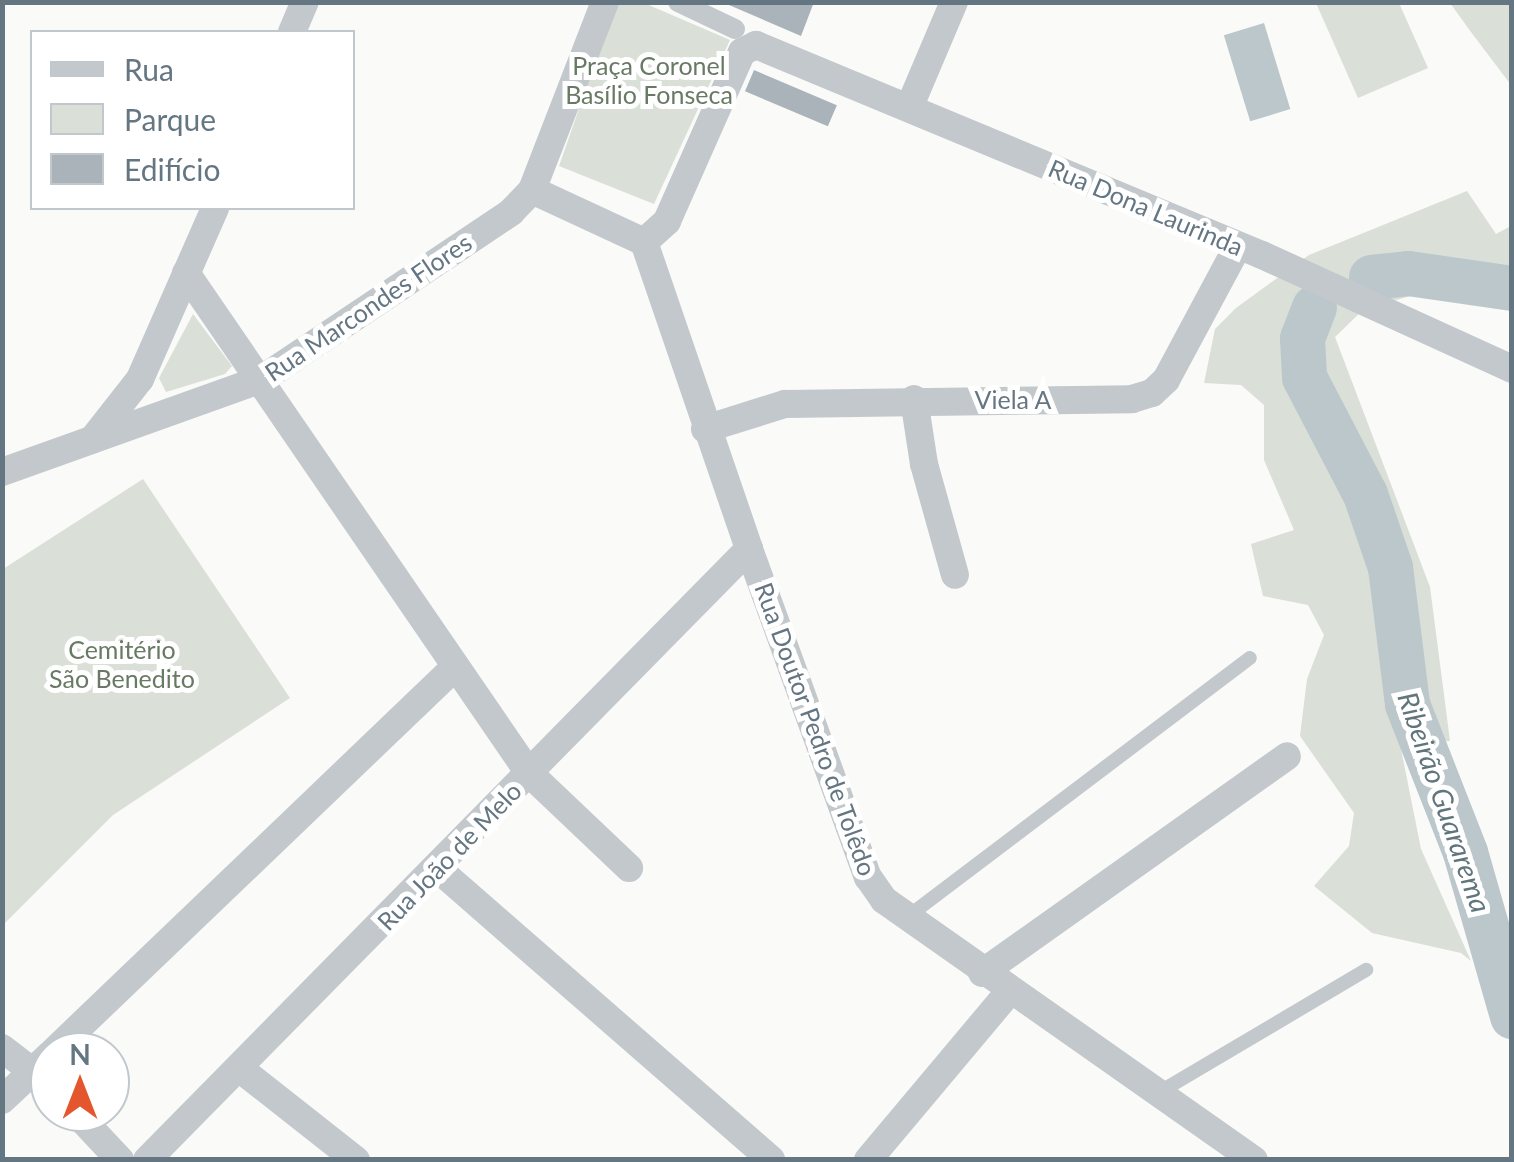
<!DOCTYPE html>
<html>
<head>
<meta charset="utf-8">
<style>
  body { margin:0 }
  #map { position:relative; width:1514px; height:1162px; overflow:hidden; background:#fafaf8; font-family:Lato,sans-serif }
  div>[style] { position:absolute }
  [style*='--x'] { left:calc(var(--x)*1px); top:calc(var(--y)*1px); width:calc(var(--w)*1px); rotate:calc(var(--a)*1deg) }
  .green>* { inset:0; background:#dadfd7 }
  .water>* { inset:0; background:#bbc7cb; transform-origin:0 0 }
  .river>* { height:45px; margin:-22.5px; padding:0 22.5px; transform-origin:22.5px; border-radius:22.5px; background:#bbc7cb }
  .building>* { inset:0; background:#aab3b9; transform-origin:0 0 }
  .service>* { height:14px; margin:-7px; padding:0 7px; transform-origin:7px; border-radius:7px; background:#c3c8cc }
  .pedestrian>* { height:20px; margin:-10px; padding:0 10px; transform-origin:10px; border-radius:10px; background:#c3c8cc }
  .minor>* { height:28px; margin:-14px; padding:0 14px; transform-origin:14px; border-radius:14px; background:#c3c8cc }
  span { translate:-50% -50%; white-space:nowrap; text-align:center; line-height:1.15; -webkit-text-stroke:10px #fff; paint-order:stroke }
  .park-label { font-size:25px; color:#687a64 }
  .street-label { font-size:25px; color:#657683 }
  .water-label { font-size:28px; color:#60757c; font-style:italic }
  .frame { position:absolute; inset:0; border:5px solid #657683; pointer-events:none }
  .legend { position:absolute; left:30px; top:30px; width:325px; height:180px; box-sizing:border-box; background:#fff; border:2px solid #c1c8cd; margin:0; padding:12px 18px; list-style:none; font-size:30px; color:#657683 }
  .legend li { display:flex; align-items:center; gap:20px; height:50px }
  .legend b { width:50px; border:2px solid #c1c8cd }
  .north { position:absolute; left:30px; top:1032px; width:100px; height:100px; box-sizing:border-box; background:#fff; border:2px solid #c1c8cd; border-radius:50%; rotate:0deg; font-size:28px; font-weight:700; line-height:40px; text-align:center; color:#657683 }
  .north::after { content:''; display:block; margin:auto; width:35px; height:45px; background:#e4572e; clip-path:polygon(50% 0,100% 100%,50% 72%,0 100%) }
</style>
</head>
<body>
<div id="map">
  <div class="green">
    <div style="clip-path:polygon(616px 3px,644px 3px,730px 40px,654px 204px,559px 166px)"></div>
    <div style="clip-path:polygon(1316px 3px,1399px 3px,1428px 68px,1358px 98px)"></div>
    <div style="clip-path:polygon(1450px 3px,1511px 3px,1511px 85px,1471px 32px)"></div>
    <div style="clip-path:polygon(1467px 191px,1496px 234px,1511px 226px,1511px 309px,1425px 292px,1364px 309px,1335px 337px,1430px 587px,1450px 741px,1400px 744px,1421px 849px,1471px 961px,1461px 953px,1372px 933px,1314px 886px,1349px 846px,1354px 813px,1300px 736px,1307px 679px,1324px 635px,1308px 605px,1263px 596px,1251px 544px,1294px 530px,1264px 460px,1264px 405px,1241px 385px,1204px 383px,1215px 329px,1236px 308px,1309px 255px)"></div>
    <div style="clip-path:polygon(193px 314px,232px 366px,225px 374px,166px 392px,159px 378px)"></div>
    <div style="clip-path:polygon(143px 479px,290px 698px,113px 815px,3px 925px,3px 569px)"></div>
  </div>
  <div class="water">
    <div style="left:1264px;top:23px;width:90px;height:42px;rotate:73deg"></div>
  </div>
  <div class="river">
    <div style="--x:1371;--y:277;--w:37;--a:-6"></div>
    <div style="--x:1408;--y:273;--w:105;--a:8.2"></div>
    <div style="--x:1314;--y:307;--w:33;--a:111"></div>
    <div style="--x:1302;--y:338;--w:39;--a:87"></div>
    <div style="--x:1304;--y:377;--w:132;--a:62.5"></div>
    <div style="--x:1365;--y:494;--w:77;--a:71.1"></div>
    <div style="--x:1390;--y:567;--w:138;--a:82.9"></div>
    <div style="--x:1407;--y:704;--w:159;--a:68.6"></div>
    <div style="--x:1465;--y:852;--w:171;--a:74"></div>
  </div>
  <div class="building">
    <div style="clip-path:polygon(722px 2px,814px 2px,801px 36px)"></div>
    <div style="left:754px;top:70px;width:90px;height:23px;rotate:23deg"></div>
  </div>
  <div class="service">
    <div style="--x:906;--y:918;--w:431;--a:-37.1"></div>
    <div style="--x:1158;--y:1093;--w:242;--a:-30.6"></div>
  </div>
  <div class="pedestrian">
    <div style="--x:678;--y:2;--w:63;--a:25.3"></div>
  </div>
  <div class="minor">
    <div style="--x:292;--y:32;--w:33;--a:-67"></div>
    <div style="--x:909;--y:108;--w:115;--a:-67"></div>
    <div style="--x:532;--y:190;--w:123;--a:24.9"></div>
    <div style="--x:644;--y:242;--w:324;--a:71.1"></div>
    <div style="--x:749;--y:549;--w:349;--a:70.1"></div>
    <div style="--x:868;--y:877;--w:28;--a:55"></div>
    <div style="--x:884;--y:900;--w:452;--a:35.1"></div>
    <div style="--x:644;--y:242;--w:31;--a:-42"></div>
    <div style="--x:667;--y:221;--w:185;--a:-66.1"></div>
    <div style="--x:742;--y:52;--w:16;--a:-27"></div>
    <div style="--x:756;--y:45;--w:548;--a:22.54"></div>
    <div style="--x:1262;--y:255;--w:275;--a:24.5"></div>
    <div style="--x:186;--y:273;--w:606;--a:55.55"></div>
    <div style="--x:529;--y:773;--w:138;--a:43.5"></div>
    <div style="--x:914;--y:399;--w:66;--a:81.3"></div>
    <div style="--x:924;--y:464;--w:115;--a:74.4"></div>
    <div style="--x:705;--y:429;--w:84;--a:-17.4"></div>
    <div style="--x:785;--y:404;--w:347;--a:-0.8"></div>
    <div style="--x:1132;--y:399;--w:21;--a:-17"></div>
    <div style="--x:1152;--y:393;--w:19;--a:-43"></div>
    <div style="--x:1166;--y:380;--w:152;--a:-61.8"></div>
    <div style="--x:93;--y:439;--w:76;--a:-51.9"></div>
    <div style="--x:140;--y:379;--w:187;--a:-66.3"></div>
    <div style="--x:2;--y:472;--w:276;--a:-19.7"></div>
    <div style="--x:262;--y:379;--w:300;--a:-33.8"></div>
    <div style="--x:511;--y:212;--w:30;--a:-46"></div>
    <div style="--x:532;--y:190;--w:202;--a:-68.8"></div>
    <div style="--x:438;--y:869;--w:442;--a:41.1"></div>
    <div style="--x:982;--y:973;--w:374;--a:-35.4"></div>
    <div style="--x:2;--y:1048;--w:61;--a:37.6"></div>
    <div style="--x:53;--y:1052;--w:555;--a:-43.76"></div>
    <div style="--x:239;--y:1068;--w:149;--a:38.2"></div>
    <div style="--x:2;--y:1100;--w:66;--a:-43.2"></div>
    <div style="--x:75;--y:1112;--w:66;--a:46.8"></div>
    <div style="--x:147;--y:1160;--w:858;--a:-45.43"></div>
    <div style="--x:868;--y:1160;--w:219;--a:-50"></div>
  </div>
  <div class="park-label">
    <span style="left:649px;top:80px">Praça Coronel<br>Basílio Fonseca</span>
    <span style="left:122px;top:664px">Cemitério<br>São Benedito</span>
  </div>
  <div class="street-label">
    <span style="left:1146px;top:207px;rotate:23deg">Rua Dona Laurinda</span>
    <span style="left:368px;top:307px;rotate:-34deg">Rua Marcondes Flores</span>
    <span style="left:1013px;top:399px">Viela A</span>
    <span style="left:816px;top:729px;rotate:70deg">Rua Doutor Pedro de Tolêdo</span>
    <span style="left:449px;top:856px;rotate:-46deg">Rua João de Melo</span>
  </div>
  <div class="water-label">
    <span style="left:1445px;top:802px;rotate:71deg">Ribeirão Guararema</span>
  </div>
  <div class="frame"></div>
  <ul class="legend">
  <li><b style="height:12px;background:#c3c8cc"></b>Rua</li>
  <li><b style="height:28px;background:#dadfd7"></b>Parque</li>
  <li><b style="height:28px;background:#aab3b9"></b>Edifício</li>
  </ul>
  <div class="north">N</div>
</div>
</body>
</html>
